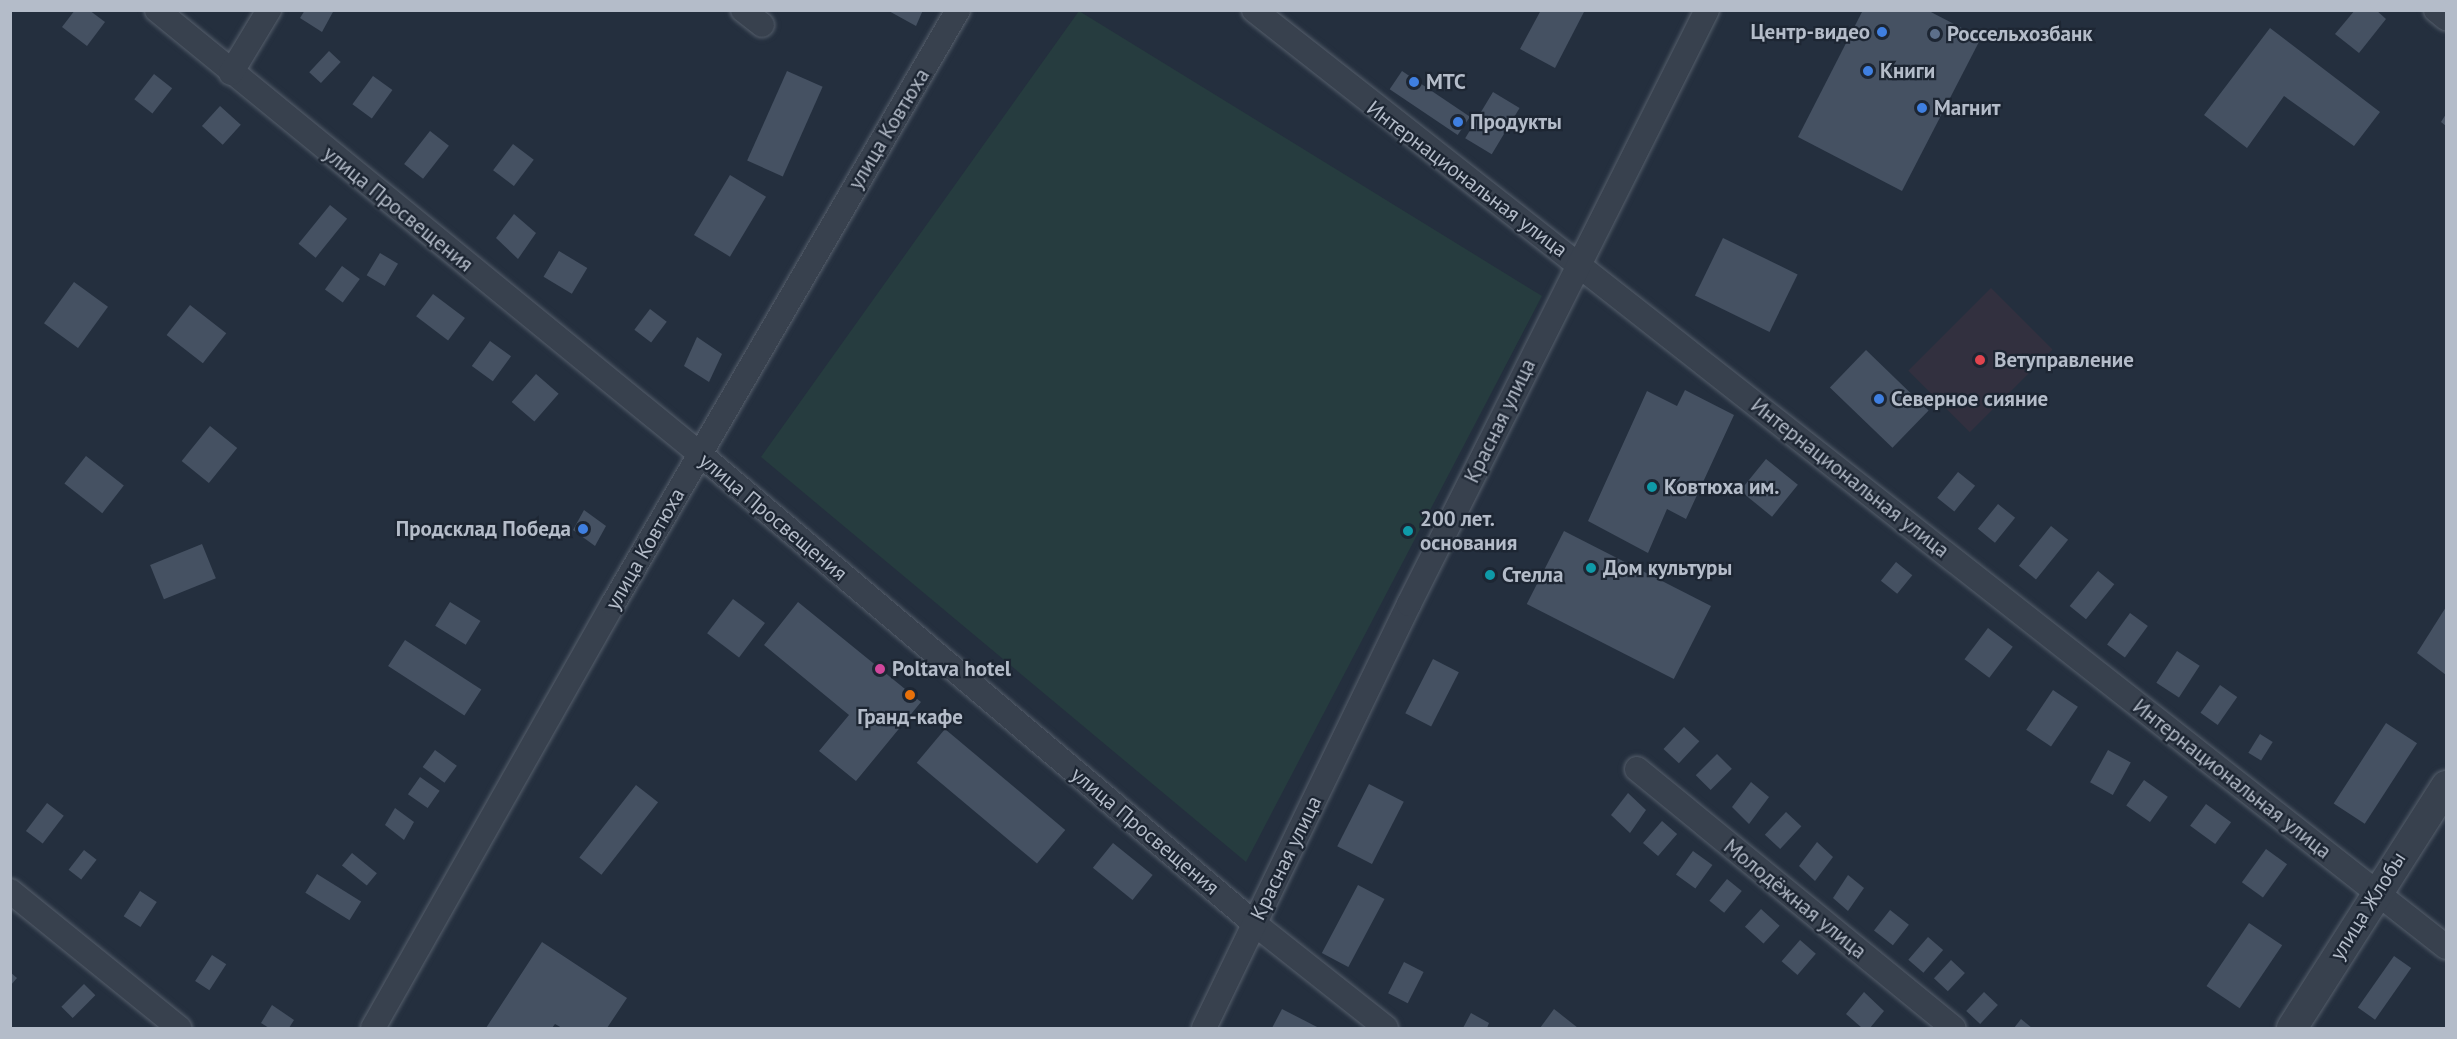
<!DOCTYPE html>
<html>
<head>
<meta charset="utf-8">
<style>
  body { margin:0 }
  #map { position:relative; width:2457px; height:1039px; overflow:hidden; background:#242f3e; font-family:"PT Sans",sans-serif }
  div>[style] { position:absolute }
  [style*='--x'] { left:calc(var(--x)*1px); top:calc(var(--y)*1px); width:calc(var(--w)*1px); rotate:calc(var(--a)*1deg) }
  .medical>* { inset:0; background:#32303f; transform-origin:0 0 }
  .green>* { inset:0; background:#263c3f }
  .building>* { inset:0; background:#455162; transform-origin:0 0 }
  .roads { filter:drop-shadow(0 0 2px #565f6c) drop-shadow(0 0 2px #565f6c) }
  .minor>* { height:24px; margin:-12px; padding:0 12px; transform-origin:12px; border-radius:12px; background:#38414e }
  .tertiary>* { height:30px; margin:-15px; padding:0 15px; transform-origin:15px; border-radius:15px; background:#38414e }
  .dots>* { width:16px; height:16px; translate:-50% -50%; box-sizing:border-box; border:3px solid #1d2633; border-radius:50% }
  span { translate:-50% -50%; white-space:nowrap; text-align:center; line-height:1.15; -webkit-text-stroke:4.5px #1d2633; paint-order:stroke }
  .poi-label { font-size:21px; color:#b4bcc9; font-weight:700 }
  .right { translate:-100% -50%; text-align:right }
  .left { translate:0 -50%; text-align:left }
  .street-label { font-size:21px; color:#b4bcc9 }
  .frame { position:absolute; inset:0; border:12px solid #b4bcc9; pointer-events:none }
</style>
</head>
<body>
<div id="map">
  <div class="medical">
    <div style="left:1991px;top:288px;width:87px;height:117px;rotate:45deg"></div>
  </div>
  <div class="green">
    <div style="clip-path:polygon(1079px 11px,1542px 296px,1246px 862px,761px 457px)"></div>
  </div>
  <div class="building">
    <div style="clip-path:polygon(75px 10px,89px 10px,105px 22px,87px 46px,62px 27px)"></div>
    <div style="clip-path:polygon(305px 10px,334px 10px,322px 32px,300px 18px)"></div>
    <div style="clip-path:polygon(887px 10px,923px 10px,916px 26px)"></div>
    <div style="clip-path:polygon(1541px 10px,1585px 10px,1555px 68px,1520px 49px)"></div>
    <div style="clip-path:polygon(1863px 10px,1927px 10px,1981px 38px,1902px 191px,1798px 137px)"></div>
    <div style="clip-path:polygon(2355px 10px,2376px 10px,2386px 19px,2359px 53px,2335px 34px)"></div>
    <div style="clip-path:polygon(2270px 28px,2380px 112px,2354px 146px,2284px 96px,2247px 148px,2204px 115px)"></div>
    <div style="left:329px;top:51px;width:16px;height:29px;rotate:43deg"></div>
    <div style="left:787px;top:71px;width:39px;height:98px;rotate:24deg"></div>
    <div style="left:1402px;top:71px;width:82px;height:22px;rotate:34deg"></div>
    <div style="left:154px;top:74px;width:23px;height:32px;rotate:38deg"></div>
    <div style="left:373px;top:76px;width:24px;height:35px;rotate:36deg"></div>
    <div style="left:1493px;top:92px;width:31px;height:54px;rotate:31deg"></div>
    <div style="left:220px;top:106px;width:28px;height:27px;rotate:42deg"></div>
    <div style="clip-path:polygon(2446px 114px,2446px 126px,2441px 122px)"></div>
    <div style="left:430px;top:131px;width:24px;height:42px;rotate:38deg"></div>
    <div style="left:513px;top:144px;width:26px;height:33px;rotate:37deg"></div>
    <div style="left:730px;top:175px;width:42px;height:70px;rotate:31deg"></div>
    <div style="left:330px;top:205px;width:22px;height:50px;rotate:39deg"></div>
    <div style="clip-path:polygon(514px 214px,536px 233px,518px 259px,496px 238px)"></div>
    <div style="left:1723px;top:238px;width:83px;height:64px;rotate:26deg"></div>
    <div style="left:559px;top:251px;width:33px;height:30px;rotate:31deg"></div>
    <div style="left:380px;top:253px;width:21px;height:26px;rotate:31deg"></div>
    <div style="left:342px;top:266px;width:22px;height:29px;rotate:36deg"></div>
    <div style="left:74px;top:282px;width:42px;height:51px;rotate:36deg"></div>
    <div style="left:433px;top:294px;width:40px;height:28px;rotate:37deg"></div>
    <div style="left:190px;top:305px;width:46px;height:38px;rotate:38deg"></div>
    <div style="left:650px;top:309px;width:21px;height:26px;rotate:37deg"></div>
    <div style="clip-path:polygon(697px 337px,722px 354px,709px 382px,684px 366px)"></div>
    <div style="left:490px;top:341px;width:26px;height:31px;rotate:36deg"></div>
    <div style="left:1866px;top:350px;width:87px;height:52px;rotate:44deg"></div>
    <div style="left:536px;top:374px;width:30px;height:37px;rotate:41deg"></div>
    <div style="clip-path:polygon(1685px 390px,1734px 415px,1686px 519px,1667px 509px,1648px 553px,1588px 521px,1647px 391px,1677px 406px)"></div>
    <div style="left:210px;top:426px;width:35px;height:45px;rotate:39deg"></div>
    <div style="left:86px;top:456px;width:48px;height:35px;rotate:38deg"></div>
    <div style="left:1766px;top:459px;width:41px;height:41px;rotate:39deg"></div>
    <div style="left:1958px;top:472px;width:22px;height:33px;rotate:39deg"></div>
    <div style="left:1998px;top:504px;width:22px;height:32px;rotate:39deg"></div>
    <div style="clip-path:polygon(584px 510px,606px 526px,595px 546px,573px 530px)"></div>
    <div style="left:2051px;top:526px;width:22px;height:51px;rotate:39deg"></div>
    <div style="left:1564px;top:531px;width:165px;height:82px;rotate:27deg"></div>
    <div style="left:202px;top:544px;width:37px;height:56px;rotate:68deg"></div>
    <div style="left:1896px;top:562px;width:21px;height:24px;rotate:39deg"></div>
    <div style="left:2098px;top:571px;width:21px;height:45px;rotate:39deg"></div>
    <div style="left:733px;top:599px;width:40px;height:43px;rotate:37deg"></div>
    <div style="left:450px;top:602px;width:36px;height:28px;rotate:32deg"></div>
    <div style="clip-path:polygon(798px 602px,921px 702px,856px 781px,819px 751px,849px 715px,764px 645px)"></div>
    <div style="clip-path:polygon(2446px 607px,2446px 675px,2417px 653px)"></div>
    <div style="left:2130px;top:613px;width:22px;height:39px;rotate:36deg"></div>
    <div style="left:1988px;top:628px;width:31px;height:39px;rotate:37deg"></div>
    <div style="left:405px;top:640px;width:91px;height:31px;rotate:33deg"></div>
    <div style="left:2177px;top:651px;width:27px;height:38px;rotate:33deg"></div>
    <div style="left:1433px;top:659px;width:29px;height:61px;rotate:27deg"></div>
    <div style="left:2220px;top:685px;width:21px;height:34px;rotate:35deg"></div>
    <div style="left:2053px;top:690px;width:30px;height:48px;rotate:34deg"></div>
    <div style="left:2386px;top:723px;width:37px;height:96px;rotate:33deg"></div>
    <div style="left:1684px;top:727px;width:21px;height:30px;rotate:43deg"></div>
    <div style="left:945px;top:729px;width:157px;height:44px;rotate:40deg"></div>
    <div style="left:2260px;top:734px;width:15px;height:22px;rotate:32deg"></div>
    <div style="left:435px;top:750px;width:27px;height:21px;rotate:36deg"></div>
    <div style="left:2108px;top:750px;width:26px;height:37px;rotate:29deg"></div>
    <div style="left:1717px;top:754px;width:21px;height:30px;rotate:45deg"></div>
    <div style="left:420px;top:777px;width:24px;height:21px;rotate:35deg"></div>
    <div style="left:2144px;top:780px;width:29px;height:31px;rotate:35deg"></div>
    <div style="clip-path:polygon(1751px 782px,1769px 797px,1749px 824px,1732px 807px)"></div>
    <div style="left:1369px;top:784px;width:39px;height:70px;rotate:27deg"></div>
    <div style="left:636px;top:785px;width:28px;height:92px;rotate:38deg"></div>
    <div style="clip-path:polygon(1628px 793px,1646px 810px,1630px 833px,1611px 815px)"></div>
    <div style="left:47px;top:803px;width:21px;height:35px;rotate:37deg"></div>
    <div style="left:2206px;top:804px;width:31px;height:27px;rotate:36deg"></div>
    <div style="clip-path:polygon(395px 808px,414px 822px,404px 840px,385px 825px)"></div>
    <div style="left:1786px;top:812px;width:21px;height:31px;rotate:43deg"></div>
    <div style="left:1662px;top:821px;width:20px;height:29px;rotate:41deg"></div>
    <div style="clip-path:polygon(1817px 842px,1833px 857px,1815px 881px,1799px 866px)"></div>
    <div style="left:1113px;top:843px;width:51px;height:32px;rotate:39deg"></div>
    <div style="left:2266px;top:849px;width:26px;height:41px;rotate:36deg"></div>
    <div style="left:84px;top:850px;width:16px;height:25px;rotate:38deg"></div>
    <div style="left:1693px;top:851px;width:24px;height:29px;rotate:36deg"></div>
    <div style="left:352px;top:853px;width:32px;height:16px;rotate:39deg"></div>
    <div style="left:317px;top:874px;width:52px;height:22px;rotate:32deg"></div>
    <div style="clip-path:polygon(1848px 875px,1864px 888px,1848px 911px,1833px 898px)"></div>
    <div style="left:1727px;top:879px;width:19px;height:28px;rotate:39deg"></div>
    <div style="left:1358px;top:885px;width:30px;height:77px;rotate:28deg"></div>
    <div style="left:140px;top:891px;width:20px;height:30px;rotate:33deg"></div>
    <div style="left:1761px;top:909px;width:25px;height:24px;rotate:42deg"></div>
    <div style="left:1890px;top:910px;width:24px;height:26px;rotate:38deg"></div>
    <div style="left:2249px;top:923px;width:40px;height:76px;rotate:34deg"></div>
    <div style="left:1928px;top:937px;width:20px;height:30px;rotate:41deg"></div>
    <div style="left:1800px;top:940px;width:21px;height:28px;rotate:41deg"></div>
    <div style="clip-path:polygon(542px 942px,627px 998px,607px 1028px,562px 1028px,555px 1024px,552px 1028px,486px 1028px)"></div>
    <div style="left:212px;top:955px;width:17px;height:31px;rotate:33deg"></div>
    <div style="left:2394px;top:956px;width:21px;height:63px;rotate:35deg"></div>
    <div style="left:1951px;top:960px;width:19px;height:25px;rotate:43deg"></div>
    <div style="left:1404px;top:962px;width:22px;height:35px;rotate:27deg"></div>
    <div style="clip-path:polygon(10px 972px,17px 978px,10px 986px)"></div>
    <div style="left:84px;top:984px;width:16px;height:32px;rotate:45deg"></div>
    <div style="clip-path:polygon(1864px 992px,1884px 1011px,1870px 1028px,1862px 1028px,1846px 1014px)"></div>
    <div style="left:1984px;top:992px;width:19px;height:26px;rotate:43deg"></div>
    <div style="clip-path:polygon(272px 1005px,294px 1020px,289px 1028px,269px 1028px,261px 1023px)"></div>
    <div style="clip-path:polygon(1282px 1009px,1319px 1028px,1272px 1028px)"></div>
    <div style="clip-path:polygon(1554px 1009px,1578px 1028px,1540px 1028px)"></div>
    <div style="clip-path:polygon(1471px 1013px,1489px 1023px,1487px 1028px,1463px 1028px)"></div>
    <div style="clip-path:polygon(2021px 1019px,2032px 1028px,2014px 1028px)"></div>
  </div>
  <div class="roads">
    <div class="minor">
      <div style="--x:157;--y:10;--w:703;--a:39.28"></div>
      <div style="--x:701;--y:455;--w:726;--a:40.25"></div>
      <div style="--x:1255;--y:924;--w:167;--a:38.4"></div>
      <div style="--x:743;--y:10;--w:24;--a:38"></div>
      <div style="--x:1254;--y:10;--w:1516;--a:38.17"></div>
      <div style="--x:2436;--y:10;--w:13;--a:39"></div>
      <div style="--x:231;--y:73;--w:74;--a:-58.9"></div>
      <div style="--x:1637;--y:769;--w:409;--a:39.3"></div>
      <div style="--x:10;--y:891;--w:218;--a:39"></div>
      <div style="--x:373;--y:1028;--w:487;--a:-60.5"></div>
      <div style="--x:613;--y:604;--w:687;--a:-59.85"></div>
      <div style="--x:1204;--y:1028;--w:471;--a:-64.2"></div>
      <div style="--x:1409;--y:604;--w:665;--a:-63.36"></div>
    </div>
    <div class="tertiary">
      <div style="--x:2292;--y:1028;--w:287;--a:-57.5"></div>
    </div>
  </div>
  <div class="dots">
    <div style="left:1882px;top:32px;background:#3f7fe0"></div>
    <div style="left:1935px;top:34px;background:#5c6f8a"></div>
    <div style="left:1868px;top:71px;background:#3f7fe0"></div>
    <div style="left:1414px;top:82px;background:#3f7fe0"></div>
    <div style="left:1922px;top:108px;background:#3f7fe0"></div>
    <div style="left:1458px;top:122px;background:#3f7fe0"></div>
    <div style="left:1980px;top:360px;background:#e0444e"></div>
    <div style="left:1879px;top:399px;background:#3f7fe0"></div>
    <div style="left:1652px;top:487px;background:#0f9aa8"></div>
    <div style="left:583px;top:529px;background:#3f7fe0"></div>
    <div style="left:1408px;top:531px;background:#0f9aa8"></div>
    <div style="left:1591px;top:568px;background:#0f9aa8"></div>
    <div style="left:1490px;top:575px;background:#0f9aa8"></div>
    <div style="left:880px;top:669px;background:#d1479c"></div>
    <div style="left:910px;top:695px;background:#e8710a"></div>
  </div>
  <div class="poi-label">
    <span class="right" style="left:1870px;top:32px">Центр-видео</span>
    <span class="left" style="left:1947px;top:34px">Россельхозбанк</span>
    <span class="left" style="left:1880px;top:71px">Книги</span>
    <span class="left" style="left:1426px;top:82px">МТС</span>
    <span class="left" style="left:1934px;top:108px">Магнит</span>
    <span class="left" style="left:1470px;top:122px">Продукты</span>
    <span class="left" style="left:1994px;top:360px">Ветуправление</span>
    <span class="left" style="left:1891px;top:399px">Северное сияние</span>
    <span class="left" style="left:1664px;top:487px">Ковтюха им.</span>
    <span class="left" style="left:1420px;top:531px">200 лет.<br>основания</span>
    <span class="right" style="left:571px;top:529px">Продсклад Победа</span>
    <span class="left" style="left:1603px;top:568px">Дом культуры</span>
    <span class="left" style="left:1502px;top:575px">Стелла</span>
    <span class="left" style="left:892px;top:669px">Poltava hotel</span>
    <span style="left:910px;top:717px">Гранд-кафе</span>
  </div>
  <div class="street-label">
    <span style="left:889px;top:129px;rotate:-59deg">улица Ковтюха</span>
    <span style="left:1467px;top:179px;rotate:37deg">Интернациональная улица</span>
    <span style="left:398px;top:209px;rotate:39deg">улица Просвещения</span>
    <span style="left:1500px;top:421px;rotate:-64deg">Красная улица</span>
    <span style="left:1850px;top:478px;rotate:38deg">Интернациональная улица</span>
    <span style="left:773px;top:517px;rotate:40deg">улица Просвещения</span>
    <span style="left:645px;top:549px;rotate:-60deg">улица Ковтюха</span>
    <span style="left:2232px;top:779px;rotate:38deg">Интернациональная улица</span>
    <span style="left:1145px;top:831px;rotate:40deg">улица Просвещения</span>
    <span style="left:1286px;top:858px;rotate:-64deg">Красная улица</span>
    <span style="left:1795px;top:899px;rotate:39deg">Молодёжная улица</span>
    <span style="left:2368px;top:906px;rotate:-58deg">улица Жлобы</span>
  </div>
  <div class="frame"></div>
</div>
</body>
</html>
